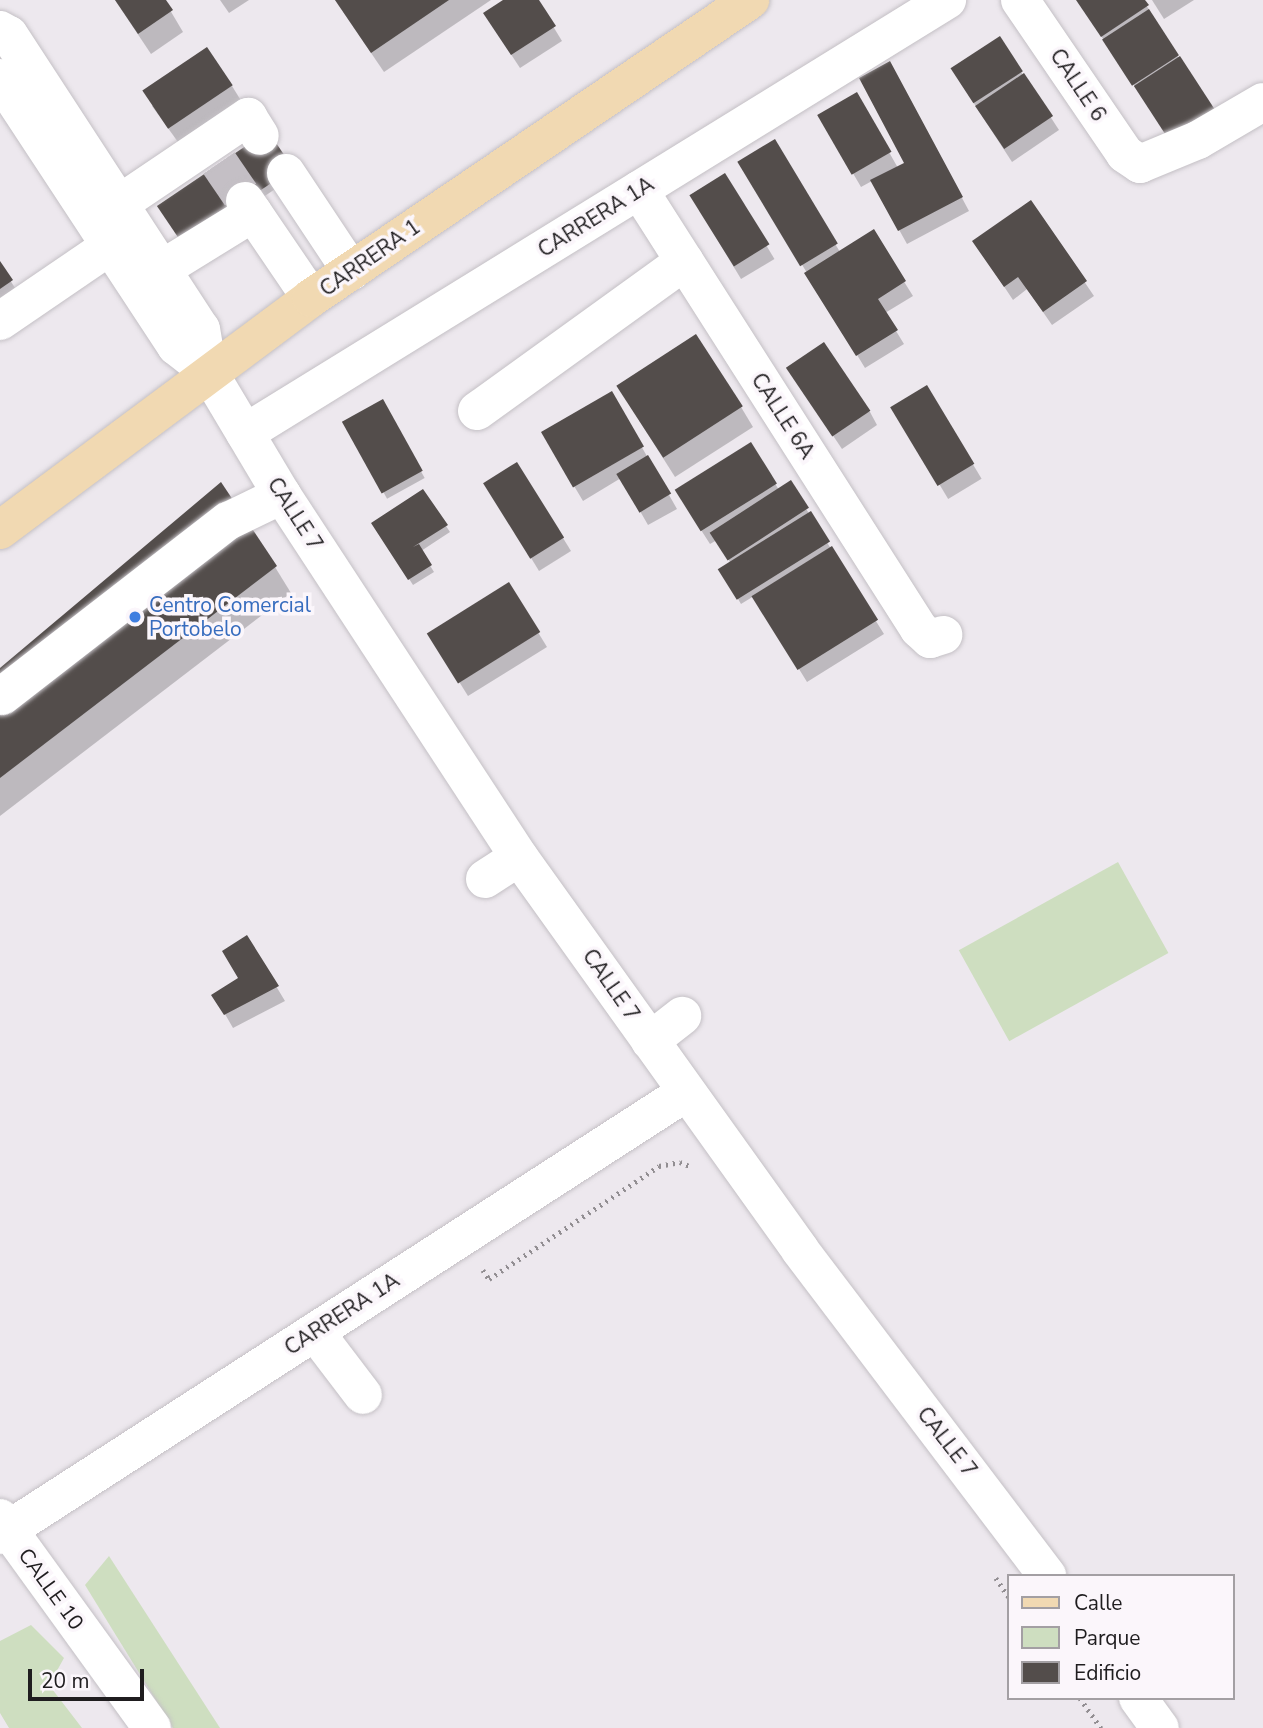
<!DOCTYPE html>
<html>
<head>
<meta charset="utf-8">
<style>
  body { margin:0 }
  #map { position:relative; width:1263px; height:1728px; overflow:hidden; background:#ede8ee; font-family:"Nunito Sans",sans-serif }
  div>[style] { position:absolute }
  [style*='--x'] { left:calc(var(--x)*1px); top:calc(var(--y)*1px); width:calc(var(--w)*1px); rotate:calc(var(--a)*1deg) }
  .green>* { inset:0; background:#cedec0; transform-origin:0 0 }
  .shadow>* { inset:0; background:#0003; transform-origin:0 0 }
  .building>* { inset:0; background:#534d4b; transform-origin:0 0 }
  .minor-tunnel>* { height:38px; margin-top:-19px; transform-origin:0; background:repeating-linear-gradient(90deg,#c4bfc5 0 38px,transparent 0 57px) }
  .path>* { height:4.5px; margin-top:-2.25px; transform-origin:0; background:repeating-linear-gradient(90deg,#928e92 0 2px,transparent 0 7px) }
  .roads { filter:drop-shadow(0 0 2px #c4c0c5) drop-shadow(0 0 2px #c4c0c5) }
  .minor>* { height:38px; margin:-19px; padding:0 19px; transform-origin:19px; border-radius:19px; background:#fff }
  .major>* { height:38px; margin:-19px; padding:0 19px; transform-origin:19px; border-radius:19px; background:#f1d9b2 }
  .dots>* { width:19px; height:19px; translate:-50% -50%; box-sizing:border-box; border:4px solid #fbf6fb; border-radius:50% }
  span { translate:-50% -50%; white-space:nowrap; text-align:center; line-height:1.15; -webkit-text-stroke:7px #fbf6fb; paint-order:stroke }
  .street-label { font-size:21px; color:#1f1d1f }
  .shop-label { font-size:21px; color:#366cbe }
  .left { translate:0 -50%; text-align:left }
  .legend { position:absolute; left:1007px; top:1574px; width:228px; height:126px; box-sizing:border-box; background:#fbf6fb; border:2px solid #a39fa3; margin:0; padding:9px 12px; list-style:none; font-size:21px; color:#1f1d1f }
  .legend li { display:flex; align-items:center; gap:14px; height:35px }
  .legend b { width:35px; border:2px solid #a39fa3 }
  .scale { position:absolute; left:28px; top:1669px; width:116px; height:32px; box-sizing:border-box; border:4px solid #1f1d1f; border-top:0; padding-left:9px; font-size:21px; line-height:24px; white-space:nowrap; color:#1f1d1f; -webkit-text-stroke:5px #fbf6fb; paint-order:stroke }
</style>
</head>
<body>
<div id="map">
  <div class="green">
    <div style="left:1118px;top:862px;width:104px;height:182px;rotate:61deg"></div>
    <div style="clip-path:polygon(109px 1556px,220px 1728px,173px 1728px,85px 1585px)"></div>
    <div style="clip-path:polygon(31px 1625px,64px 1658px,49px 1685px,82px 1728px,9px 1728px,0 1713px,0 1641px)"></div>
  </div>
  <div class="shadow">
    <div style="clip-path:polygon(115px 0,164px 0,183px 32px,151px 54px)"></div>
    <div style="clip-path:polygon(220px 0,249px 0,229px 13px)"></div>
    <div style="clip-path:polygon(335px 0,491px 0,384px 72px)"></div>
    <div style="clip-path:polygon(503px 0,537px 0,562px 41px,520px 68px,493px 27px)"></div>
    <div style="clip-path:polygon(1077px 0,1143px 0,1183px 65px,1142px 97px)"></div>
    <div style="clip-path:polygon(1152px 0,1194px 0,1164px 19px)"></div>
    <div style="clip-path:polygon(999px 38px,1059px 130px,1012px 162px,960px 82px)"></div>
    <div style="clip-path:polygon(897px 77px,969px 211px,907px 244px,872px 181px,861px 187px,819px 115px,856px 94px,898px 168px,907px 163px)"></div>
    <div style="clip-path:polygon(232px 86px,240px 99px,178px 142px,152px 106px)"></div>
    <div style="clip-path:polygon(774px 142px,840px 252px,873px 232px,913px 296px,885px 313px,904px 344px,865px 368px,740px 163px)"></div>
    <div style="clip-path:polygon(296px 175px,187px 248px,162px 212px)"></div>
    <div style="left:724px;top:175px;width:98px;height:39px;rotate:59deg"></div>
    <div style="clip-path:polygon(1031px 203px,1094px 296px,1052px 325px,1027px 289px,1013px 300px,983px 255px)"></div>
    <div style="clip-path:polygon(0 264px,15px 288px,0 298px)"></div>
    <div style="clip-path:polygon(797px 382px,870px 412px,877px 425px,842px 449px)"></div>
    <div style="left:927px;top:388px;width:106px;height:39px;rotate:59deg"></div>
    <div style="clip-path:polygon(611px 393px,677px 509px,648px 525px,621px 478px,583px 501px,543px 434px)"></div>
    <div style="left:382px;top:401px;width:88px;height:43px;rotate:61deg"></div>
    <div style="clip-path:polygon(630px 406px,741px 407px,753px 427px,675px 477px)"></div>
    <div style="clip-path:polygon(751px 445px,779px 490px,790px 483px,884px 634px,807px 682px,754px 596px,741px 604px,720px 569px,730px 562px,717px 540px,710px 544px,685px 505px)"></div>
    <div style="clip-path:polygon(486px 484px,563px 538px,571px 551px,539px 571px)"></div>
    <div style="clip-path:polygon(373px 523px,446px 526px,450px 532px,421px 551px,434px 572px,413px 585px)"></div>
    <div style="clip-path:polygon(275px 567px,291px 593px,0 816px,0 670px)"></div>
    <div style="clip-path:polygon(509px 585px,547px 647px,468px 696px,438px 648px)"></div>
    <div style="clip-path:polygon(247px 938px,285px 1001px,233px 1028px,214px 995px,240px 979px)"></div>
  </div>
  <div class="building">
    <div style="clip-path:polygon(115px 0,166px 0,173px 10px,138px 34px)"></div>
    <div style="clip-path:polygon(335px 0,449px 0,371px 53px)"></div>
    <div style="clip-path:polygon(503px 0,539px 0,556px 26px,511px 55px,483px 13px)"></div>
    <div style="clip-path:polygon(1076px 0,1145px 0,1149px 5px,1101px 37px)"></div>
    <div style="left:1149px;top:9px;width:55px;height:56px;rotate:57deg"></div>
    <div style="left:1000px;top:36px;width:42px;height:59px;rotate:57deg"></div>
    <div style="left:207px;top:47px;width:46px;height:78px;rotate:56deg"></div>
    <div style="left:1180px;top:56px;width:66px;height:55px;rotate:57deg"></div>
    <div style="clip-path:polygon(890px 61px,963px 197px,898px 231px,870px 180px,904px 163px,859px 78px)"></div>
    <div style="left:1024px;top:73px;width:52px;height:59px;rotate:56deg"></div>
    <div style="left:857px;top:92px;width:69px;height:46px;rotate:60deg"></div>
    <div style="left:268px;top:131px;width:45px;height:134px;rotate:56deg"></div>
    <div style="left:775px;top:139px;width:122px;height:44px;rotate:59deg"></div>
    <div style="left:725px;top:173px;width:84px;height:42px;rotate:58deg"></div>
    <div style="clip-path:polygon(1031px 200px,1087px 281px,1043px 312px,1018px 277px,1004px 287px,972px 241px)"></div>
    <div style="clip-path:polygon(874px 229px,906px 281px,878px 299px,898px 330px,856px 356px,804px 273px)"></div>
    <div style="clip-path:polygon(0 261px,13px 280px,0 289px)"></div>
    <div style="left:696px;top:334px;width:86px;height:95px;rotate:57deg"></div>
    <div style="left:824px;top:342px;width:83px;height:46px;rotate:56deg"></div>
    <div style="left:927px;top:385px;width:92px;height:43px;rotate:59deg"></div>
    <div style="left:612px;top:391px;width:64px;height:82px;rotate:60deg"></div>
    <div style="left:383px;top:399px;width:82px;height:47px;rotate:61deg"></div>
    <div style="left:751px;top:442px;width:49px;height:90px;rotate:58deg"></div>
    <div style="left:648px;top:455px;width:45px;height:37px;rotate:59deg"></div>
    <div style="left:517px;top:462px;width:89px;height:40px;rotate:58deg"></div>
    <div style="left:791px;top:480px;width:33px;height:97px;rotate:57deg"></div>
    <div style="clip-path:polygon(221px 482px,277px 566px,0 778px,0 668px)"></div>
    <div style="clip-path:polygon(423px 489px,448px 525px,413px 547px,419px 544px,432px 565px,408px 580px,371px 523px)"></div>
    <div style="left:811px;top:511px;width:36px;height:110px;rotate:58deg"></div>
    <div style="left:832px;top:546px;width:87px;height:95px;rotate:58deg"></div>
    <div style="left:509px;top:582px;width:59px;height:97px;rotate:58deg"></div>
    <div style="clip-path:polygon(247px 935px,279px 986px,224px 1015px,211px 995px,238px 978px,222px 951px)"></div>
  </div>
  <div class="minor-tunnel">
    <div style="--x:219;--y:163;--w:46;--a:55.6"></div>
  </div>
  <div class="path">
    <div style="--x:483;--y:1270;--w:11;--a:56"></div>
    <div style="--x:489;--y:1279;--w:204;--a:-33.6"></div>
    <div style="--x:659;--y:1166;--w:21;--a:-11"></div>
    <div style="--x:680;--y:1162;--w:13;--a:23"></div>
    <div style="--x:996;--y:1578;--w:23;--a:56"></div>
    <div style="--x:1080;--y:1698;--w:37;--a:55"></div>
  </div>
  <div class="roads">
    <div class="minor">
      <div style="--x:1020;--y:0;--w:186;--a:55.7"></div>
      <div style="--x:1125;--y:154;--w:18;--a:34"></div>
      <div style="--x:1140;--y:164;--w:63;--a:-22.5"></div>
      <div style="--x:1198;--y:140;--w:75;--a:-30.3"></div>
      <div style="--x:0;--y:30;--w:10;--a:29"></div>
      <div style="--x:9;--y:35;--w:351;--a:56.9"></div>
      <div style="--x:201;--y:329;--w:43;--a:80.5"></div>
      <div style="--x:0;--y:78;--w:321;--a:56.7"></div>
      <div style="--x:176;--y:346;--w:41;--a:38"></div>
      <div style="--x:208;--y:371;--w:144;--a:59.2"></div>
      <div style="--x:282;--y:495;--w:433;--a:56.8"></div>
      <div style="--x:519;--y:857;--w:483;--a:54.4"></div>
      <div style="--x:800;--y:1250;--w:409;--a:52.8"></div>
      <div style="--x:286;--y:173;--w:118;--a:56.4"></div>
      <div style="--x:639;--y:190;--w:521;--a:57.47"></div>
      <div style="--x:919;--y:629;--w:15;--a:42"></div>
      <div style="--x:930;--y:639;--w:14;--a:-17"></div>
      <div style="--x:245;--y:201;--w:117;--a:55.8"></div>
      <div style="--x:119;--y:204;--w:156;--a:-34"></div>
      <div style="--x:248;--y:117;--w:22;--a:58"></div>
      <div style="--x:162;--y:269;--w:107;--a:-31.6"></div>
      <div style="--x:0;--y:321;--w:133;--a:-34.3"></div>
      <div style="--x:477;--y:411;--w:256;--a:-35.8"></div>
      <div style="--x:245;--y:433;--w:825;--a:-31.67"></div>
      <div style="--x:2;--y:696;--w:286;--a:-37.8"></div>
      <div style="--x:228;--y:521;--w:60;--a:-25.7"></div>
      <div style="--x:485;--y:879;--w:40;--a:-32.9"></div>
      <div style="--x:650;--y:1041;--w:41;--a:-38"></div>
      <div style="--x:315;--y:1332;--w:79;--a:52.7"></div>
      <div style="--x:0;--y:1518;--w:259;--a:54.1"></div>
      <div style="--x:0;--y:1535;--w:815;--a:-32.83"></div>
      <div style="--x:1138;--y:1698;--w:37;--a:54"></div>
    </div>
    <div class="major">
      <div style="--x:0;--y:530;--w:388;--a:-36.7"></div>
      <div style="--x:311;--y:298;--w:531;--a:-34.17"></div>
    </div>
  </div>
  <div class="dots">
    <div style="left:135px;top:617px;background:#3f7fe0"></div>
  </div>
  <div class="street-label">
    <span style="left:1078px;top:85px;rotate:56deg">CALLE 6</span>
    <span style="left:596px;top:217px;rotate:-32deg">CARRERA 1A</span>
    <span style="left:370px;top:258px;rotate:-35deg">CARRERA 1</span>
    <span style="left:783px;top:416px;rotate:57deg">CALLE 6A</span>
    <span style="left:295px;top:514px;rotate:57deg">CALLE 7</span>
    <span style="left:611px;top:985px;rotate:55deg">CALLE 7</span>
    <span style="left:342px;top:1314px;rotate:-33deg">CARRERA 1A</span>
    <span style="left:947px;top:1442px;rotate:52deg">CALLE 7</span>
    <span style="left:51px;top:1589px;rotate:54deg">CALLE 10</span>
  </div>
  <div class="shop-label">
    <span class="left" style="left:149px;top:617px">Centro Comercial<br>Portobelo</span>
  </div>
  <ul class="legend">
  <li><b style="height:9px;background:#f1d9b2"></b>Calle</li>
  <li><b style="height:19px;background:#cedec0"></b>Parque</li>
  <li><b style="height:19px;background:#534d4b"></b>Edificio</li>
  </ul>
  <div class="scale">20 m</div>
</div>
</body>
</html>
